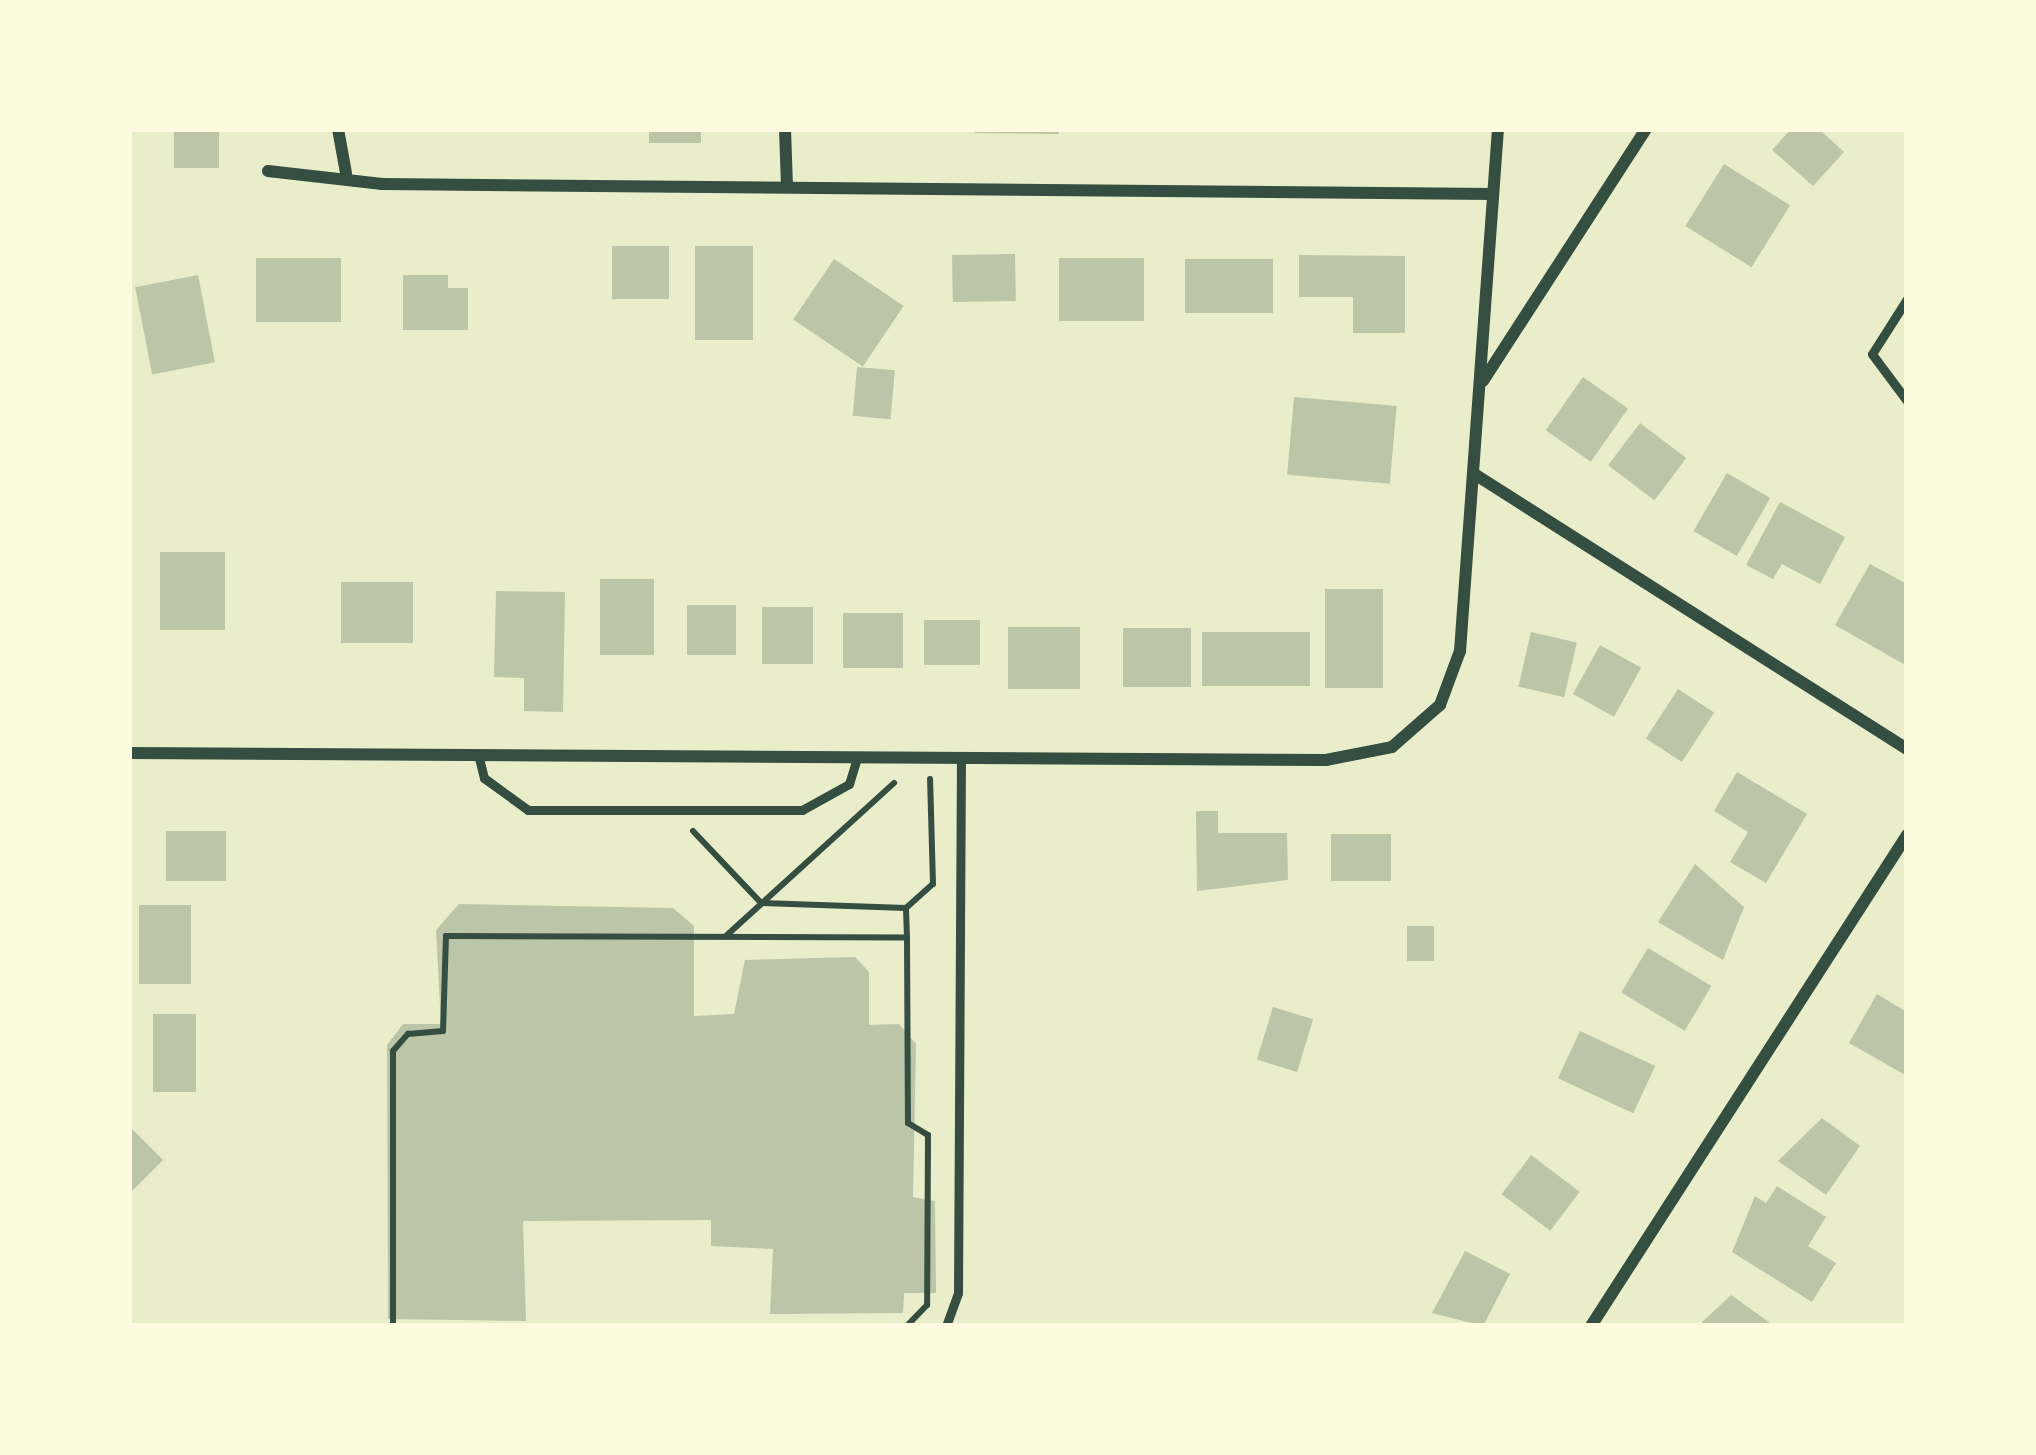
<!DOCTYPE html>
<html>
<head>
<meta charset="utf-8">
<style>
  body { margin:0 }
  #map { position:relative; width:2036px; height:1455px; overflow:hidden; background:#e9edc9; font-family:"Noto Sans",sans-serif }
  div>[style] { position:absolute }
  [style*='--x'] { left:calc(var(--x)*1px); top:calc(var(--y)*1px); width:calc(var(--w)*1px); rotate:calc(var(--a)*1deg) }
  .building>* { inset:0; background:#bcc5a7; transform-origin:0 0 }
  .path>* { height:6px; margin:-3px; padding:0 3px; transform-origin:3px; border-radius:3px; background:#344e41 }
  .service>* { height:9px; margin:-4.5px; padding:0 4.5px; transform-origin:4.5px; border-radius:4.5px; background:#344e41 }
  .minor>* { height:12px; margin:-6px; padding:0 6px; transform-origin:6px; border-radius:6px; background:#344e41 }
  span { translate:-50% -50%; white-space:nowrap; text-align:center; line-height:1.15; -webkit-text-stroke:12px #fefae0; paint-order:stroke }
  .frame { position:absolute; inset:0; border:132px solid #fefae0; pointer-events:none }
</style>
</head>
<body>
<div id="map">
  <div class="building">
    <div style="left:174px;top:129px;width:45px;height:39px"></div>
    <div style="left:649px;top:129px;width:52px;height:14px"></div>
    <div style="clip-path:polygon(975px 129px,1059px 129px,1059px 134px,975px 133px)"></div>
    <div style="clip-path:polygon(1791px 129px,1819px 129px,1844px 152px,1813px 186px,1772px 150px)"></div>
    <div style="left:1724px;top:164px;width:78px;height:73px;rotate:32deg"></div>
    <div style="left:612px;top:246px;width:57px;height:53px"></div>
    <div style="left:695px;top:246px;width:58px;height:94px"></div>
    <div style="left:1015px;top:254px;width:47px;height:63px;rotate:89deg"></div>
    <div style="clip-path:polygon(1299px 255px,1405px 256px,1405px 333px,1353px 333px,1353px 297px,1299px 297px)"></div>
    <div style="left:256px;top:258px;width:85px;height:64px"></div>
    <div style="left:1059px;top:258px;width:85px;height:63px"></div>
    <div style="left:834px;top:259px;width:84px;height:73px;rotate:34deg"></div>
    <div style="left:1185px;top:259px;width:88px;height:54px"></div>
    <div style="left:198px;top:275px;width:89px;height:64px;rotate:79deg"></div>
    <div style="clip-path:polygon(403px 275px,448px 275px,448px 288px,468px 288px,468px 330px,403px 330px)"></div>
    <div style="left:857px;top:367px;width:38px;height:49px;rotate:5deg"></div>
    <div style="left:1583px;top:377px;width:55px;height:65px;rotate:35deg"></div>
    <div style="left:1294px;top:397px;width:103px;height:78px;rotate:5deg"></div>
    <div style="left:1640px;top:423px;width:58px;height:53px;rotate:37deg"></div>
    <div style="left:1727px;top:473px;width:50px;height:67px;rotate:30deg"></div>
    <div style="clip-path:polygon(1780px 502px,1845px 537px,1820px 584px,1782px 564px,1773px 579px,1746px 565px)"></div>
    <div style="left:160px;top:552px;width:65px;height:78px"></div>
    <div style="clip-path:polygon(1870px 564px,1907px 584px,1907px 666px,1835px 625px)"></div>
    <div style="left:600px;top:579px;width:54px;height:76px"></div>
    <div style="left:341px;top:582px;width:72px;height:61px"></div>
    <div style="left:1325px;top:589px;width:58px;height:99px"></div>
    <div style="clip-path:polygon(496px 591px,565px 592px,563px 712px,524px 711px,524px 678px,494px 677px)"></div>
    <div style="left:687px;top:605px;width:49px;height:50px"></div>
    <div style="left:762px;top:607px;width:51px;height:57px"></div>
    <div style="left:843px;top:613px;width:60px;height:55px"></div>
    <div style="left:924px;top:620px;width:56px;height:45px"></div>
    <div style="left:1008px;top:627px;width:72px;height:62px"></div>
    <div style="left:1123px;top:628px;width:68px;height:59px"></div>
    <div style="left:1202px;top:632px;width:108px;height:54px"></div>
    <div style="left:1531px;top:632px;width:47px;height:56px;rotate:13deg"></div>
    <div style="left:1600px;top:645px;width:47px;height:56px;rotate:29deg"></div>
    <div style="left:1678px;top:689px;width:43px;height:59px;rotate:33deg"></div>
    <div style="clip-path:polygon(1737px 772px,1807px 814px,1766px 883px,1730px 862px,1748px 832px,1714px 811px)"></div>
    <div style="clip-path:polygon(1196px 811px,1218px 811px,1218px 833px,1287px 833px,1288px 880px,1197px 891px)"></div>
    <div style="left:166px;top:831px;width:60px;height:50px"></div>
    <div style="left:1331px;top:834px;width:60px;height:47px"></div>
    <div style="clip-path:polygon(1695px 864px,1744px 907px,1723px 960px,1658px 922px)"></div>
    <div style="clip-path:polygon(459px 904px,673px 908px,694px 926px,694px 1016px,734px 1014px,745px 960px,855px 957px,869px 972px,869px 1025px,899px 1024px,916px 1044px,913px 1197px,935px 1201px,936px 1293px,904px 1293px,903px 1313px,770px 1314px,773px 1249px,711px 1246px,711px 1220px,523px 1221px,526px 1321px,388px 1319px,387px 1045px,403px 1024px,441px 1024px,436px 930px)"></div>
    <div style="left:139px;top:905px;width:52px;height:79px"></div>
    <div style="left:1407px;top:926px;width:27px;height:35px"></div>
    <div style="left:1648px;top:948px;width:74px;height:52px;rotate:31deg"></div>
    <div style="clip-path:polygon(1877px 994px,1907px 1012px,1907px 1076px,1849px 1043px)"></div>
    <div style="left:1273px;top:1007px;width:42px;height:55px;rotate:17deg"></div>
    <div style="left:153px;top:1014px;width:43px;height:78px"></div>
    <div style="left:1580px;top:1031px;width:83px;height:52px;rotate:25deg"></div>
    <div style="clip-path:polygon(1822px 1118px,1860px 1146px,1826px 1195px,1778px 1161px)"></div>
    <div style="clip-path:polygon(129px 1126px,163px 1160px,129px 1194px)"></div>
    <div style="left:1531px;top:1155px;width:61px;height:49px;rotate:37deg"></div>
    <div style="clip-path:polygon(1777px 1186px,1826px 1217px,1808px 1246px,1836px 1263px,1812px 1302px,1732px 1252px,1755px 1196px,1766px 1203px)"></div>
    <div style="clip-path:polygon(1465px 1251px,1510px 1274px,1483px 1326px,1432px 1313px)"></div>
    <div style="clip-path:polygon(1731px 1295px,1769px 1322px,1767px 1326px,1698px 1326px)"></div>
  </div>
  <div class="path">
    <div style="--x:693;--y:831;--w:99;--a:46.6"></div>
    <div style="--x:761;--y:903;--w:145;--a:2"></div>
    <div style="--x:727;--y:935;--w:226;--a:-42.3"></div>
    <div style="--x:907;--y:938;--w:30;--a:-92"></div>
    <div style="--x:906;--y:908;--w:36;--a:-42"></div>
    <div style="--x:933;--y:884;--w:105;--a:-91.6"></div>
    <div style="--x:393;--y:1326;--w:275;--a:-90"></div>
    <div style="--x:393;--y:1051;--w:23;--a:-49"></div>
    <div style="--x:408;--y:1034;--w:35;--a:-5"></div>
    <div style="--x:443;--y:1031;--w:95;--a:-88.2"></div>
    <div style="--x:446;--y:936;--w:461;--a:0.2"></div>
    <div style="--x:907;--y:938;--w:185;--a:89.7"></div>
    <div style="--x:908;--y:1123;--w:23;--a:31"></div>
    <div style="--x:928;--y:1135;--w:170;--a:90.3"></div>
    <div style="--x:927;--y:1305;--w:29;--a:134"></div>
  </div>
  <div class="service">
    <div style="--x:1907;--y:299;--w:65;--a:122.5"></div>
    <div style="--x:1872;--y:354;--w:59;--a:53.3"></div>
    <div style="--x:478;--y:754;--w:25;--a:76"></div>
    <div style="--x:484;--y:778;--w:54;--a:36"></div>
    <div style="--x:528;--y:810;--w:274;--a:0"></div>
    <div style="--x:802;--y:810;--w:54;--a:-29"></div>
    <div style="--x:849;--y:784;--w:28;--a:-73"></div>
    <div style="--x:946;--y:1326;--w:35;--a:-70"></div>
    <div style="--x:958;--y:1293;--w:536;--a:-89.68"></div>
  </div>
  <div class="minor">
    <div style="--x:338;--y:129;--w:45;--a:79.7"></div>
    <div style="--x:785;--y:129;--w:58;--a:88"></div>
    <div style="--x:268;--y:171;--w:115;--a:6.5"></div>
    <div style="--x:382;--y:184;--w:1111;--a:0.52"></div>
    <div style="--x:1483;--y:381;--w:300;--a:-57.1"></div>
    <div style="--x:1476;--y:475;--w:511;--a:32.45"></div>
    <div style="--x:129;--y:753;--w:1197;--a:0.34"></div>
    <div style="--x:1326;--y:760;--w:67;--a:-11.1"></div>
    <div style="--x:1392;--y:747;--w:64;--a:-41.2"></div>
    <div style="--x:1440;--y:705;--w:58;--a:-69.7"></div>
    <div style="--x:1460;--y:651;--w:523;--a:-85.84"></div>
    <div style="--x:1591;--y:1326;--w:584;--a:-57.24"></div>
  </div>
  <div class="frame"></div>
</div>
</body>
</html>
